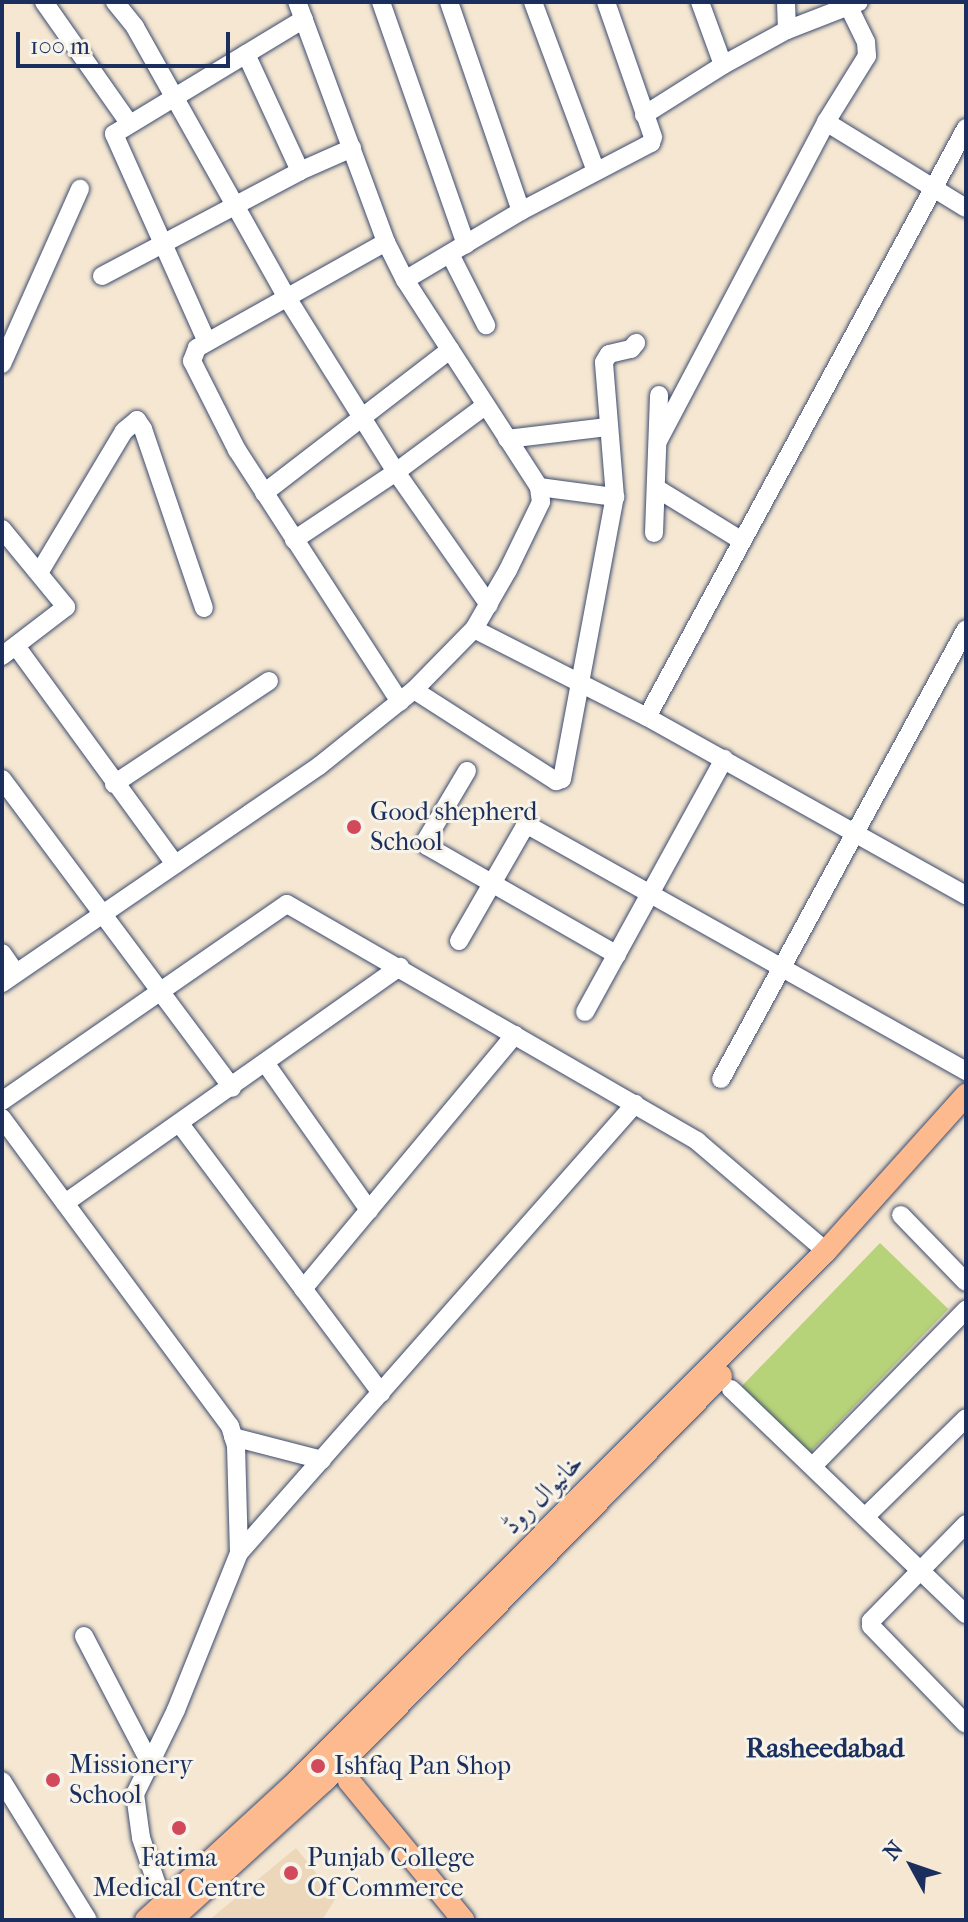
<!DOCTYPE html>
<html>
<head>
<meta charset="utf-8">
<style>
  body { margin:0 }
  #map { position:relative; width:968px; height:1922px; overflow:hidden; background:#f5e7d1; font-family:"IM FELL French Canon",Amiri,serif }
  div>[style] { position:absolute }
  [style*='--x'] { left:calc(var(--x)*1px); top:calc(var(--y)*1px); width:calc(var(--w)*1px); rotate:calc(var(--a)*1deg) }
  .built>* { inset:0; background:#ecd7ba }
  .green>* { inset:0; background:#b7d379; transform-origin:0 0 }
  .roads { filter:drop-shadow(0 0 2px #3c4b6f) drop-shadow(0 0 2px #3c4b6f) }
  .minor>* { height:18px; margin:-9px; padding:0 9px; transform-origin:9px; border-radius:9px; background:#fff }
  .major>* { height:22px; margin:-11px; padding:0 11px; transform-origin:11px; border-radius:11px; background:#fcba8e }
  .dots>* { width:22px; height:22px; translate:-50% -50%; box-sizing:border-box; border:4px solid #f7f3e8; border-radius:50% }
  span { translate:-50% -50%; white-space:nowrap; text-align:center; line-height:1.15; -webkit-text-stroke:6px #f7f3e8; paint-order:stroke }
  .poi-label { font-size:26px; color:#1b2f5e }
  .left { translate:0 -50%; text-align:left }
  .street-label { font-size:26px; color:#1b2f5e }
  .neighbourhood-label { font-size:28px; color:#1b2f5e; font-weight:700 }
  .frame { position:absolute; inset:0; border:4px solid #1b2f5e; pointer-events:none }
  .north { position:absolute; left:872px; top:1826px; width:80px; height:80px; -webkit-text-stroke:6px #f7f3e8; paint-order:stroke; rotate:310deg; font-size:22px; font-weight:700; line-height:32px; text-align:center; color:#1b2f5e }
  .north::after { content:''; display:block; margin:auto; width:28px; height:36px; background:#1b2f5e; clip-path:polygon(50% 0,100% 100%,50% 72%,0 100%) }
  .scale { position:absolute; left:16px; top:32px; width:214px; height:36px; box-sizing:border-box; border:4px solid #1b2f5e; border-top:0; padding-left:10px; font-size:24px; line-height:28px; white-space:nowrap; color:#1b2f5e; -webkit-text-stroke:6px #f7f3e8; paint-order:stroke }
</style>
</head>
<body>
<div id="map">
  <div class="built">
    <div style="clip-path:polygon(296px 1848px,336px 1898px,322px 1920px,209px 1920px)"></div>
  </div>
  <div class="green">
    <div style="left:880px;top:1243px;width:95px;height:203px;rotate:44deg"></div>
  </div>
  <div class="roads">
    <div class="minor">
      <div style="--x:44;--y:2;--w:148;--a:54.9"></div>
      <div style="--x:115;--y:2;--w:32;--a:51"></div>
      <div style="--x:135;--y:27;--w:308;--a:60.7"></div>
      <div style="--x:286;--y:296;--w:208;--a:58"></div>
      <div style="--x:396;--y:472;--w:162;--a:55"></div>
      <div style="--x:381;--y:2;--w:257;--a:70.7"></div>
      <div style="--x:449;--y:2;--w:221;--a:71"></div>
      <div style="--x:533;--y:2;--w:180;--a:69.6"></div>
      <div style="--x:700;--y:2;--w:67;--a:69.9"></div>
      <div style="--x:786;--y:2;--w:28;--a:88"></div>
      <div style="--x:246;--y:54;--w:129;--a:65.2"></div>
      <div style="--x:644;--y:115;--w:93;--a:-32.3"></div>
      <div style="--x:723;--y:65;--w:73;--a:-28.7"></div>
      <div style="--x:787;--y:30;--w:77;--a:-21.3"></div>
      <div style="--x:826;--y:122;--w:164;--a:31.6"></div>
      <div style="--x:386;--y:242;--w:217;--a:150.7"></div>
      <div style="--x:197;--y:348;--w:14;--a:111"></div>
      <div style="--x:192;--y:361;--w:100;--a:63.2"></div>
      <div style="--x:237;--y:450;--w:300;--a:57.1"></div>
      <div style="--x:450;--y:254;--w:80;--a:63.1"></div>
      <div style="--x:102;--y:276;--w:224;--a:-27.9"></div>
      <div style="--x:300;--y:171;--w:57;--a:-23.9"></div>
      <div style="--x:405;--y:280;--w:135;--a:-30.7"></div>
      <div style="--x:521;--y:211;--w:147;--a:-27.6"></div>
      <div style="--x:651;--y:143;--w:6;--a:-72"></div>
      <div style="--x:653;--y:137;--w:143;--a:-109.2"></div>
      <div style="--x:207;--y:342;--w:228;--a:-114.1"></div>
      <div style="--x:114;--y:134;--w:222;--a:-31.2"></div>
      <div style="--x:2;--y:364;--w:192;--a:-66"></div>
      <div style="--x:507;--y:439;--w:101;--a:-6.8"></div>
      <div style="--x:658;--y:441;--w:361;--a:-62.2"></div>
      <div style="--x:826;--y:122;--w:78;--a:-58.2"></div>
      <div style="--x:867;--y:56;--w:14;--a:-94"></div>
      <div style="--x:866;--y:42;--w:39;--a:-116"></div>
      <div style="--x:539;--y:487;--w:77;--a:7.5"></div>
      <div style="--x:656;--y:488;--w:101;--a:31.6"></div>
      <div style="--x:264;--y:493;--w:235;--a:-37.6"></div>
      <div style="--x:2;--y:529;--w:101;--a:50.6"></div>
      <div style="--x:66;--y:607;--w:81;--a:142.6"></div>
      <div style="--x:654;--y:533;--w:138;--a:-87.9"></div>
      <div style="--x:294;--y:540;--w:123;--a:-33.7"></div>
      <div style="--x:396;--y:472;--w:111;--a:-36.6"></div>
      <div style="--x:39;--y:573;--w:165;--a:-59.1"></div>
      <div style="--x:124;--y:431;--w:17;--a:-40"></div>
      <div style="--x:137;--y:420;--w:11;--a:56"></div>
      <div style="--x:143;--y:429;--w:189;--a:71.2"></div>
      <div style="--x:474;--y:629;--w:194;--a:27"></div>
      <div style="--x:647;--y:717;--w:365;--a:29.2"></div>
      <div style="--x:16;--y:646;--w:270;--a:53.9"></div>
      <div style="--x:414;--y:690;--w:169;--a:32.7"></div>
      <div style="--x:556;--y:781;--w:6;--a:-18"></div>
      <div style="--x:562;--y:779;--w:287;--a:-79.4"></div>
      <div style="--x:615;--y:497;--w:135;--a:-94.7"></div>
      <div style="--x:604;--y:362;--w:9;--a:-58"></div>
      <div style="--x:609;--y:354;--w:23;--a:-13"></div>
      <div style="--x:631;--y:349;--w:8;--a:-50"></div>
      <div style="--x:647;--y:717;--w:670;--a:-61.56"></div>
      <div style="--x:467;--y:771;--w:80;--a:120.7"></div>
      <div style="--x:426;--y:840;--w:6;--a:81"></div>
      <div style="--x:427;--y:846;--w:219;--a:29.8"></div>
      <div style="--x:2;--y:779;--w:385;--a:53.3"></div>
      <div style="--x:114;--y:784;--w:186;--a:-33.6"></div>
      <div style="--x:459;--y:941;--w:130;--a:-60.1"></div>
      <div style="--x:524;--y:828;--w:7;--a:-8"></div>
      <div style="--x:531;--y:827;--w:499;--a:29.3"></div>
      <div style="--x:2;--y:953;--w:24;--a:55"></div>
      <div style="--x:2;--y:983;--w:384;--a:-34.4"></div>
      <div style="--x:319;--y:766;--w:122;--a:-38.7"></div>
      <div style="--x:414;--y:690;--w:86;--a:-45.5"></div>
      <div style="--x:474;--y:629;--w:68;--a:-60"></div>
      <div style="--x:508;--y:570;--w:76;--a:-64.1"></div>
      <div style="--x:541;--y:502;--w:15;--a:-98"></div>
      <div style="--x:539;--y:487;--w:247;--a:-122.9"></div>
      <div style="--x:405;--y:280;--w:42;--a:-116.6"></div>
      <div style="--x:386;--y:242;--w:256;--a:-110.3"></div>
      <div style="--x:585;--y:1012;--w:289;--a:-61.2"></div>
      <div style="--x:266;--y:1064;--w:179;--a:54.8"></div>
      <div style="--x:721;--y:1079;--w:512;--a:-61.43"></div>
      <div style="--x:2;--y:1101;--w:346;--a:-34.7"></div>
      <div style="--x:287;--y:904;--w:474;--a:30"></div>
      <div style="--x:697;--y:1141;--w:170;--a:40.5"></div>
      <div style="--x:2;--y:1118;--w:383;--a:53.5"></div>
      <div style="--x:230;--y:1426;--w:21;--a:73"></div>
      <div style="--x:236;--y:1446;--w:107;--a:88.4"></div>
      <div style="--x:239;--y:1553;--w:169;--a:111.9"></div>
      <div style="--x:176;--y:1710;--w:93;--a:116"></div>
      <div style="--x:135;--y:1794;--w:44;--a:82.2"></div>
      <div style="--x:141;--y:1838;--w:50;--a:71.2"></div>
      <div style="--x:180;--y:1124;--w:336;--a:53.2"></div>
      <div style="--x:65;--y:1203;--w:410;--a:-35.2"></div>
      <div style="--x:901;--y:1215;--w:93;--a:45.9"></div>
      <div style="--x:303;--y:1289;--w:331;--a:-50.2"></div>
      <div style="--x:731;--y:1389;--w:325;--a:43.8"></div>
      <div style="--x:233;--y:1437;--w:92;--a:14.5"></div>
      <div style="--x:813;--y:1466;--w:219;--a:-45.6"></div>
      <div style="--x:865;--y:1517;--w:141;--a:-44.4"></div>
      <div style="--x:966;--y:1524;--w:136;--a:134.4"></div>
      <div style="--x:871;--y:1621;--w:5;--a:90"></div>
      <div style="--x:871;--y:1626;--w:136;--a:45.9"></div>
      <div style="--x:239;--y:1553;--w:599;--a:-48.59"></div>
      <div style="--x:84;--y:1636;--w:143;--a:62.5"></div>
      <div style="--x:2;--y:1781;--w:163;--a:58.3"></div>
    </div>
    <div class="major">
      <div style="--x:349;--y:1781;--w:180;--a:50.6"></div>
      <div style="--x:146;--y:1920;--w:205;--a:-42.6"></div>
      <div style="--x:297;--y:1781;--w:749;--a:-45.05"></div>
      <div style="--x:826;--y:1251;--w:210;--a:-48.1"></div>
      <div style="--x:171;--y:1920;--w:207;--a:-42.3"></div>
      <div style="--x:324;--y:1781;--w:567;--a:-45.57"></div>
    </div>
  </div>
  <div class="dots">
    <div style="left:354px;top:827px;background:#d1495b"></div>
    <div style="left:318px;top:1766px;background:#d1495b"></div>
    <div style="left:53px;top:1780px;background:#d1495b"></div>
    <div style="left:179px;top:1828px;background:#d1495b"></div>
    <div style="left:291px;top:1873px;background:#d1495b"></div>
  </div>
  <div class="poi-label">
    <span class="left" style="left:370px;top:827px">Good shepherd<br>School</span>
    <span class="left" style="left:69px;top:1780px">Missionery<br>School</span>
    <span class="left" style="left:334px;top:1766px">Ishfaq Pan Shop</span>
    <span style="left:179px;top:1873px">Fatima<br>Medical Centre</span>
    <span class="left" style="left:307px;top:1873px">Punjab College<br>Of Commerce</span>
  </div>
  <div class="street-label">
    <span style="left:543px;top:1494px;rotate:-45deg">خانیوال روڈ</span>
  </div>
  <div class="neighbourhood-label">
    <span style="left:825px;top:1748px">Rasheedabad</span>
  </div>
  <div class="frame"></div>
  <div class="north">N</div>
  <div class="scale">100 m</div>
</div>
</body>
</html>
